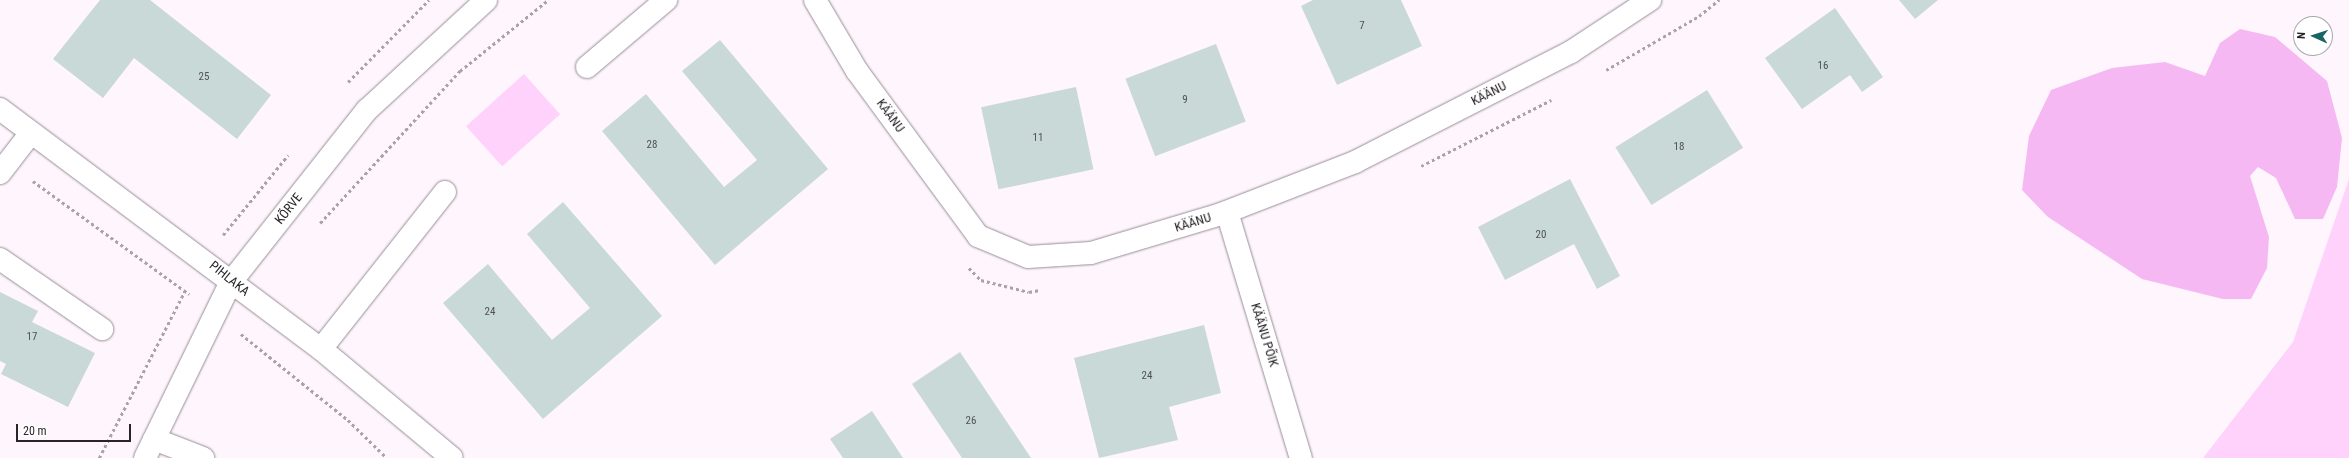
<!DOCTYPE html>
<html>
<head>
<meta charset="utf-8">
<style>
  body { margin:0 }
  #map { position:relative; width:2349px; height:458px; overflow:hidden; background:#fef5fd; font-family:"Roboto Condensed",sans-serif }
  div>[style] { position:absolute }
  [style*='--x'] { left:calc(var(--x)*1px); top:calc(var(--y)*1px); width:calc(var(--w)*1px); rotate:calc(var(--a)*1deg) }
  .green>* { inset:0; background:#ffd2fc; transform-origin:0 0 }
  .water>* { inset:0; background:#f5b8f2 }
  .building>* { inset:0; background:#c8d9d8; transform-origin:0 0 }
  .path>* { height:2.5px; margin-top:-1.25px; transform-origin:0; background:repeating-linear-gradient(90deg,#a9a2a8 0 3px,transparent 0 6px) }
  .roads { filter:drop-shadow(0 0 1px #978d97) drop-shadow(0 0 1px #978d97) }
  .minor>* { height:22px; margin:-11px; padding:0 11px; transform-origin:11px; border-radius:11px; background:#fff }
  span { translate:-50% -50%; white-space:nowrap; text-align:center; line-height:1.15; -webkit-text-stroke:3px #fff; paint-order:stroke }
  .number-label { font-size:11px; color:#505154 }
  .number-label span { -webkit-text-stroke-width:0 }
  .street-label { font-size:13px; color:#282428 }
  .north { position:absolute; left:2293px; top:16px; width:40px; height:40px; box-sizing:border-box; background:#fff; border:1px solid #a9a7a9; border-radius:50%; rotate:273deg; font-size:11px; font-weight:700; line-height:16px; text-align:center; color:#282428 }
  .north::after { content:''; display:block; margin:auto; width:14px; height:18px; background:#186663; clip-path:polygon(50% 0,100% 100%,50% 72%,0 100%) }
  .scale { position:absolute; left:16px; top:424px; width:115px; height:18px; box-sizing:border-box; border:2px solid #282428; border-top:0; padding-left:5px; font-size:12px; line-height:14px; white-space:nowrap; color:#282428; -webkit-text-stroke:3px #fff; paint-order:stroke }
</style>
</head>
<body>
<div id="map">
  <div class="green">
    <div style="left:524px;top:74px;width:54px;height:78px;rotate:48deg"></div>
    <div style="clip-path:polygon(2349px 179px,2349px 458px,2203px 458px,2293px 342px)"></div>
  </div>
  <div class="water">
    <div style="clip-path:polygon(2240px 29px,2275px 37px,2327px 81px,2342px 138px,2337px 187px,2323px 219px,2295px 219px,2276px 178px,2258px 167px,2250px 176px,2269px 237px,2267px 268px,2251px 299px,2223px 299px,2142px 279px,2048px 217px,2022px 190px,2029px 136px,2051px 90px,2112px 68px,2165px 62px,2205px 76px,2220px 43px)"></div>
  </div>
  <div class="building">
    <div style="clip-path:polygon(100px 0,150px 0,271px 95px,237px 139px,134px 58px,103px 98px,53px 59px)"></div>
    <div style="clip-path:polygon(1313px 0,1401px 0,1422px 46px,1337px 85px,1301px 6px)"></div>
    <div style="clip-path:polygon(1899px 0,1938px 0,1915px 19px)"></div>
    <div style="clip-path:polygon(1835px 8px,1883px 77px,1862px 92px,1850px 75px,1802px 109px,1765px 58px)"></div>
    <div style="clip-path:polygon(720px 40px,828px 169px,715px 265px,602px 131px,646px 94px,724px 187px,757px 160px,682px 71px)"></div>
    <div style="left:1216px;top:44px;width:83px;height:97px;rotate:69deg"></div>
    <div style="left:1076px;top:87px;width:84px;height:97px;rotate:78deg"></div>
    <div style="left:1707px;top:90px;width:68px;height:108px;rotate:58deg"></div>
    <div style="clip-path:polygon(1570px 179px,1620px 276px,1597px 289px,1574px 244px,1505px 280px,1478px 227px)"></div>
    <div style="clip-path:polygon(563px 202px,662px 316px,543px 419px,443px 303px,488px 264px,552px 340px,590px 308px,527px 234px)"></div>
    <div style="clip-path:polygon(0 292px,38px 311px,32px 322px,95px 353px,68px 407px,1px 374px,6px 364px,0 361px)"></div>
    <div style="clip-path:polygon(1204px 325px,1221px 393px,1169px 407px,1178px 440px,1099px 458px,1074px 358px)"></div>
    <div style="clip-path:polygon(960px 352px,1031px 458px,962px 458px,912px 384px)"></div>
    <div style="clip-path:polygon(872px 411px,903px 458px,843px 458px,830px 439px)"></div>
  </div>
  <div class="path">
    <div style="--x:1606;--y:70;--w:108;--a:-30.1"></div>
    <div style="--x:1699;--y:16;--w:26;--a:-39"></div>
    <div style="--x:348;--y:82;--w:115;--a:-45.4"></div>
    <div style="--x:1421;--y:166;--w:146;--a:-26.9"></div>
    <div style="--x:33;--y:181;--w:193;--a:35.9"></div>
    <div style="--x:320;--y:223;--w:207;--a:-47.4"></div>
    <div style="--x:460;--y:71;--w:113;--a:-38.9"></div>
    <div style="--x:223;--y:235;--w:103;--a:-50.9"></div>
    <div style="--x:969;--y:268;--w:17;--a:45"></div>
    <div style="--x:981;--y:280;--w:49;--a:14"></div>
    <div style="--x:1029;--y:292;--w:11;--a:-10"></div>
    <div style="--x:241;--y:334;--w:137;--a:38.8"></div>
    <div style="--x:348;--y:420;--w:54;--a:44.3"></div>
    <div style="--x:99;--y:458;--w:192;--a:-62.8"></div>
  </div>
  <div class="roads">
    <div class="minor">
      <div style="--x:815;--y:0;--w:82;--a:59.4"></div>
      <div style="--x:857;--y:71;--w:205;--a:53.7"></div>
      <div style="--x:978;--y:236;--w:54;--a:22.8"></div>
      <div style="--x:1028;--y:257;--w:63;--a:-3.6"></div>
      <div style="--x:1091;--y:253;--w:136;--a:-16.7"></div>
      <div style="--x:1221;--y:214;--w:144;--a:-21.2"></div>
      <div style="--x:1355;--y:162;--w:242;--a:-27"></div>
      <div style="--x:1571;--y:52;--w:95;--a:-33.4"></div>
      <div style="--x:587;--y:67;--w:104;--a:-40.3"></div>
      <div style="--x:0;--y:109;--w:401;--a:36.8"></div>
      <div style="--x:321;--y:349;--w:170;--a:39.8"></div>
      <div style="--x:0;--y:173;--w:49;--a:-52.4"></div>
      <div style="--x:1227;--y:212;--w:257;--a:73.3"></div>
      <div style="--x:0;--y:259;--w:124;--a:34.5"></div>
      <div style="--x:321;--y:349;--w:200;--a:-51.7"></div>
      <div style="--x:154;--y:439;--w:53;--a:21.2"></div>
      <div style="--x:145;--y:458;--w:196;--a:-64"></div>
      <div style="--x:231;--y:282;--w:219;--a:-51.7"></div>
      <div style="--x:367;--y:110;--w:162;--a:-42.7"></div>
    </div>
  </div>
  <div class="number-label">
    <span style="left:1362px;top:26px">7</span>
    <span style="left:1823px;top:66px">16</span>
    <span style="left:204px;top:77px">25</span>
    <span style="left:1185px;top:100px">9</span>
    <span style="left:1038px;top:138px">11</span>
    <span style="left:652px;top:145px">28</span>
    <span style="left:1679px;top:147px">18</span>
    <span style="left:1541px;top:235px">20</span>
    <span style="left:490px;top:312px">24</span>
    <span style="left:32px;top:337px">17</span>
    <span style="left:1147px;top:376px">24</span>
    <span style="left:971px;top:421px">26</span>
  </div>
  <div class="street-label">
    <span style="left:1489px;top:94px;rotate:-27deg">KÄÄNU</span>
    <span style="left:890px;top:116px;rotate:54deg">KÄÄNU</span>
    <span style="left:289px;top:209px;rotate:-52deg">KÕRVE</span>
    <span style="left:1193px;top:223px;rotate:-17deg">KÄÄNU</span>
    <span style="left:229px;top:279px;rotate:39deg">PIHLAKA</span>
    <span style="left:1264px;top:335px;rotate:73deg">KÄÄNU PÕIK</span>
  </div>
  <div class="north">N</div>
  <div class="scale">20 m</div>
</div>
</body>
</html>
